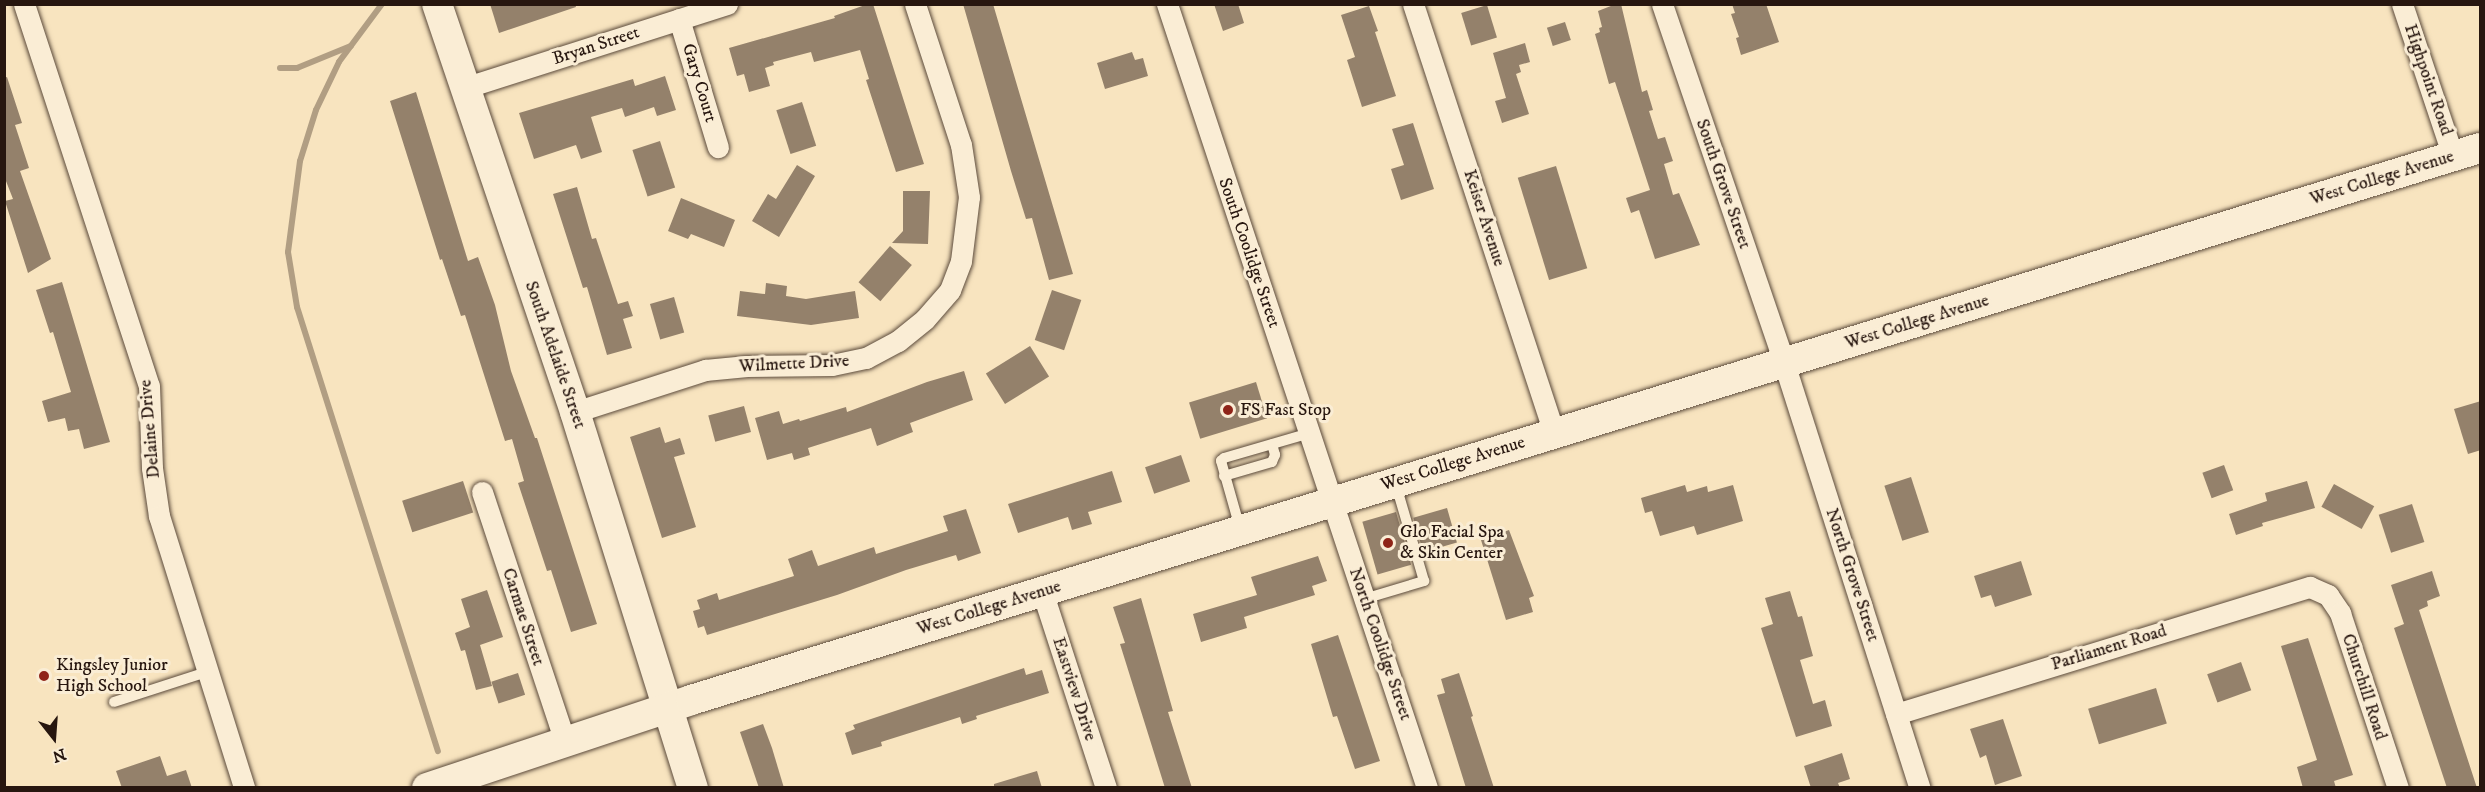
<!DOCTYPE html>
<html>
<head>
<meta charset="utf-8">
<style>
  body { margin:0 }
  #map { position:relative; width:2485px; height:792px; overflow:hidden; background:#f8e4bf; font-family:"IM FELL DW Pica",serif }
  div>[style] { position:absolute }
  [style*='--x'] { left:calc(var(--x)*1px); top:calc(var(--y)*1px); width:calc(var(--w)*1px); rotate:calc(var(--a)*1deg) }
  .stream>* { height:6px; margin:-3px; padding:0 3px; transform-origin:3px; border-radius:3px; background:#b19e83 }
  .building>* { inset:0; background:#94816b; transform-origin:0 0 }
  .roads { filter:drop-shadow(0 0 2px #5b4a3b) drop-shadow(0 0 2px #5b4a3b) }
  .lane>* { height:10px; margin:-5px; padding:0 5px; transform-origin:5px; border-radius:5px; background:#faedd5 }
  .street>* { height:21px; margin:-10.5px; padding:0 10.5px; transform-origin:10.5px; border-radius:10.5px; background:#faedd5 }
  .secondary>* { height:30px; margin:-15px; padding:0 15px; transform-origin:15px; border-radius:15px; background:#faedd5 }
  .dots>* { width:16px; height:16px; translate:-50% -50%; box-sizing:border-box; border:3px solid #faedd5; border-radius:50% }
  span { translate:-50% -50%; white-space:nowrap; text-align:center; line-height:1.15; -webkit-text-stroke:6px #faedd5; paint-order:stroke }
  .street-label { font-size:18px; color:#27160f }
  .poi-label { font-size:18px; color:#27160f }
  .left { translate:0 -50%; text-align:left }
  .frame { position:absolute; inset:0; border:6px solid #27160f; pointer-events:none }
  .north { position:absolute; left:24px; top:708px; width:60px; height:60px; -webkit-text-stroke:4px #faedd5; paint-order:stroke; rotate:163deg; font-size:16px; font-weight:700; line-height:24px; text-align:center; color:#27160f }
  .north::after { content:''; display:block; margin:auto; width:21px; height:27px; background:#27160f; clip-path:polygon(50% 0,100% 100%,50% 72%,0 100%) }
</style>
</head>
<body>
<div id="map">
  <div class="stream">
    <div style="--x:382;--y:4;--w:72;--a:126.6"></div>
    <div style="--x:339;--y:62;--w:53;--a:115.6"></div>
    <div style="--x:316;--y:110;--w:53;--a:107.4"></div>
    <div style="--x:300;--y:161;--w:92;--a:97.5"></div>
    <div style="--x:288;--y:252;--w:56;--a:80.7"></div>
    <div style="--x:297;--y:307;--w:466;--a:72.4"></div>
    <div style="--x:280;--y:68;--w:17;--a:0"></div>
    <div style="--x:297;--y:68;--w:58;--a:-22.2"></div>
  </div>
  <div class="building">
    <div style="clip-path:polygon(490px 4px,575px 4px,576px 7px,499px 33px)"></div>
    <div style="clip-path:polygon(868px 4px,873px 4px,924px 164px,896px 172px,866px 80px,869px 79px,860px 50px,814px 62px,811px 52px,773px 62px,774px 65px,765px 68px,770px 86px,749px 92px,744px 74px,737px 76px,729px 48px,835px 18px,834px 16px)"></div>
    <div style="clip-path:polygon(963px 4px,993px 4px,1073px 274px,1049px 280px,1032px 218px,1026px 219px,1011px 171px)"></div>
    <div style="clip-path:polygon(1214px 4px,1238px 4px,1244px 23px,1223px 31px)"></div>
    <div style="clip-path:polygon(1616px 4px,1621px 4px,1642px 92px,1647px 90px,1653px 110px,1649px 111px,1658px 139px,1665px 137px,1673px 161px,1664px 164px,1673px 195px,1679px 193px,1700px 245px,1655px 259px,1639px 210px,1631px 213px,1626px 198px,1650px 190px,1615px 82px,1609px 84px,1595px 34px,1600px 32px,1599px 28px,1602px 27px,1598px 11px)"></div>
    <div style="clip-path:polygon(1732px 4px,1766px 4px,1779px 42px,1741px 55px,1736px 38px,1739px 37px,1731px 14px,1735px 13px)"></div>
    <div style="left:1487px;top:5px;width:34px;height:27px;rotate:73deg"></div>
    <div style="clip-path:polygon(1369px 6px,1378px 31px,1375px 32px,1396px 96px,1362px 107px,1347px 60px,1355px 57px,1341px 15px)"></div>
    <div style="left:1565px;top:22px;width:19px;height:19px;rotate:72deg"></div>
    <div style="clip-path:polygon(1525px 43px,1530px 62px,1519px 65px,1521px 72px,1516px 74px,1529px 114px,1502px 123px,1495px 101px,1506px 98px,1493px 53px)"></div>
    <div style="clip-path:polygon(1132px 52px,1135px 60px,1143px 58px,1148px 76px,1105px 89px,1097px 63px)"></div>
    <div style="clip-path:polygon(665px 76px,676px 110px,657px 116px,654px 107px,625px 117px,622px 108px,591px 117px,602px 152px,581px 159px,576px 145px,534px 159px,519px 113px,633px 79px,635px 86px)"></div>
    <div style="clip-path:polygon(7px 77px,22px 123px,15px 125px,29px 168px,20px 171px,51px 259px,28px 273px,5px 201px,13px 199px,4px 176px,4px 78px)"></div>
    <div style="clip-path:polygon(416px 92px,468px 261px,478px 257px,495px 305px,511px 371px,535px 438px,537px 438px,597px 624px,571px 632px,551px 570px,547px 571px,518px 483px,524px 481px,512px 439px,505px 441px,465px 315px,461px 316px,442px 259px,440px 260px,390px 101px)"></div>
    <div style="left:802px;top:102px;width:46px;height:27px;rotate:72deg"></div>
    <div style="clip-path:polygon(1413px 123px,1434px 189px,1401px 200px,1391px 169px,1404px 165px,1392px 129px)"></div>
    <div style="left:660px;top:141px;width:49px;height:29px;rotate:72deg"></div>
    <div style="clip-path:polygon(797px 165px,815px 176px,779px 237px,752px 221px,768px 194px,776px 199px)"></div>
    <div style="left:1556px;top:166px;width:107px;height:40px;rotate:73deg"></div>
    <div style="clip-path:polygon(577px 187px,592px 239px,596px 238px,618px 304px,628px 301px,633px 316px,623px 319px,632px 348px,607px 355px,587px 287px,583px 288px,553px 194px)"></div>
    <div style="clip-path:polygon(903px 191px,930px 191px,928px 244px,892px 243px,903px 231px)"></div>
    <div style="clip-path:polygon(681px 198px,735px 220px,724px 247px,691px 234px,688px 239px,668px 231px)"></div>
    <div style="left:890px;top:246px;width:29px;height:48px;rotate:41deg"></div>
    <div style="clip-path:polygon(62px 282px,110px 442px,84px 449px,79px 429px,68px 431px,65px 418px,48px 422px,42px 401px,71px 392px,53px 332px,50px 333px,36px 290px)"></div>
    <div style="clip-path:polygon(766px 283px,787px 286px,786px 296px,806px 299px,855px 291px,859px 318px,811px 325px,737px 316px,740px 291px,765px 294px)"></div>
    <div style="left:1052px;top:290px;width:31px;height:53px;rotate:19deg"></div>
    <div style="left:674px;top:297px;width:37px;height:25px;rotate:74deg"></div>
    <div style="left:1030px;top:346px;width:36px;height:52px;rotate:58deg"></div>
    <div style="clip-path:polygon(964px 371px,973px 400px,910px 423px,913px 432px,877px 446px,871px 428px,808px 448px,810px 455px,794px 460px,792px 453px,767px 460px,755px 418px,779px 411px,783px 424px,799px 419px,800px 421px,846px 407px,847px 412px,927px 382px)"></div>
    <div style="left:1256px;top:382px;width:38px;height:70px;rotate:73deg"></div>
    <div style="clip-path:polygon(2481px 401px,2481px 450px,2468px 454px,2454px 409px)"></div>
    <div style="left:744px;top:406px;width:27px;height:37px;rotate:75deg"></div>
    <div style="clip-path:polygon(660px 427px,665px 443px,680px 438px,685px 454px,674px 457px,696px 527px,662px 538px,630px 437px)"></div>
    <div style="left:1181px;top:455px;width:28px;height:38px;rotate:71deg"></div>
    <div style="left:2224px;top:465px;width:27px;height:23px;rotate:70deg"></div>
    <div style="clip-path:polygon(1112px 471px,1122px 502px,1088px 512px,1092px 524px,1072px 530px,1068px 517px,1018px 533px,1008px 504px)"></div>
    <div style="left:1911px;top:477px;width:58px;height:28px;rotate:72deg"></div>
    <div style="left:463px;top:481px;width:33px;height:64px;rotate:72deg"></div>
    <div style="clip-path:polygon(2307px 481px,2315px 508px,2262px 523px,2263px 526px,2236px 535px,2229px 514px,2267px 501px,2265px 493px)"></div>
    <div style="left:2334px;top:484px;width:46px;height:26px;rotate:29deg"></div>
    <div style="clip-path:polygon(1685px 485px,1687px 492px,1707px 486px,1708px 492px,1733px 485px,1743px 521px,1697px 535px,1694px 526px,1660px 536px,1652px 511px,1645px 513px,1641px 498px)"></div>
    <div style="left:2412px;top:504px;width:40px;height:35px;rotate:72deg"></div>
    <div style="left:1447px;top:508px;width:36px;height:35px;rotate:74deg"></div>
    <div style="clip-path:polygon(966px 509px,981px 553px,958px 561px,956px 555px,906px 570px,837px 595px,707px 635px,704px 626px,698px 628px,693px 611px,700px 609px,697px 600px,717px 593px,719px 600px,794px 576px,788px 559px,812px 550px,818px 566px,874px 547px,876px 554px,948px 531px,943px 516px)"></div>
    <div style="left:1396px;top:512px;width:55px;height:35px;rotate:74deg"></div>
    <div style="clip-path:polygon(1509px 530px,1534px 596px,1529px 598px,1533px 612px,1506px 620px,1481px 540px)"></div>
    <div style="clip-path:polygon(1318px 556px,1327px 581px,1312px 586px,1315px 595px,1244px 617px,1247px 628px,1201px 642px,1193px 614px,1257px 595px,1251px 577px)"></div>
    <div style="clip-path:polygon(2021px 561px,2032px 595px,1995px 607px,1991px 595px,1981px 598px,1974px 576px)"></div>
    <div style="clip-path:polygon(2432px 571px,2440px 596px,2427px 601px,2428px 606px,2419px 610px,2477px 788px,2447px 788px,2394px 628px,2404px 624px,2391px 585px)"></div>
    <div style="clip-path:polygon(487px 590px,503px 637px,480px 645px,492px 686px,476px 690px,465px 650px,461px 651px,455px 633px,470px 627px,461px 599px)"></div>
    <div style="clip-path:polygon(1790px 591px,1798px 617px,1802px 616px,1813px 656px,1800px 660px,1813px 704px,1825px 700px,1832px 726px,1796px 737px,1761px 628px,1773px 624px,1765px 598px)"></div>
    <div style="clip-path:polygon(1141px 598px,1173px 711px,1168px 712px,1192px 788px,1165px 788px,1120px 644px,1125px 643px,1113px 607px)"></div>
    <div style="clip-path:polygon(1338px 635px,1380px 761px,1355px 769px,1337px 716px,1333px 717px,1311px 644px)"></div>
    <div style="clip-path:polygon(2308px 638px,2353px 775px,2334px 781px,2336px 788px,2303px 788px,2297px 767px,2317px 760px,2281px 646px)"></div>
    <div style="left:2241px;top:662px;width:30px;height:36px;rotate:70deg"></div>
    <div style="clip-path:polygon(1024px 668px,1026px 675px,1042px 670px,1049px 693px,976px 716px,977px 719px,962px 724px,960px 717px,935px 725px,881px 742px,882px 746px,852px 755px,845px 733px,855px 729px,853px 725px)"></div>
    <div style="left:518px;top:673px;width:23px;height:28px;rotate:72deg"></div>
    <div style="clip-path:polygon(1459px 673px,1473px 716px,1471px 717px,1494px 788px,1466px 788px,1437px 695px,1445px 693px,1441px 679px)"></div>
    <div style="left:2156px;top:688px;width:37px;height:71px;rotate:73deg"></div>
    <div style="clip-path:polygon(2003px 719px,2022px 776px,1995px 785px,1986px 755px,1980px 758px,1970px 729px)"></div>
    <div style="clip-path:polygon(763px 724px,772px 748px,784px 788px,759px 788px,740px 732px)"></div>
    <div style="clip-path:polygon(1842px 753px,1850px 779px,1838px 783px,1840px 788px,1811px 788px,1804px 766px)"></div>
    <div style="clip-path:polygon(160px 756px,167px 776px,186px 770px,192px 788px,122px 788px,116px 771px)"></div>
    <div style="clip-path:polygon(1037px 771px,1042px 788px,994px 788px,994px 784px)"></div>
  </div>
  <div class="roads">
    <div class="lane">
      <div style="--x:1224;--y:476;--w:50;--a:-16.3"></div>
      <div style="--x:1272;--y:462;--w:8;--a:-67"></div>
      <div style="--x:1275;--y:455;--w:11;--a:-105"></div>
      <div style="--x:1240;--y:528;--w:70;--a:-105.8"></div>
      <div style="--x:1221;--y:461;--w:4;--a:-45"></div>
      <div style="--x:1224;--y:458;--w:90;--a:-16.2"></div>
      <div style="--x:1364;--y:599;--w:63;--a:-16.7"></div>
      <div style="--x:1424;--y:581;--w:100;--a:-106.3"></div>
      <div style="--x:114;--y:702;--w:98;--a:-17.9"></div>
    </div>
    <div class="street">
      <div style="--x:24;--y:4;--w:402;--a:71.9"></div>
      <div style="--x:149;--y:386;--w:82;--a:87.9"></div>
      <div style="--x:152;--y:468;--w:49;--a:81.7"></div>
      <div style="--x:159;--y:516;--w:285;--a:72.6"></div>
      <div style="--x:1167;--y:4;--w:826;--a:71.65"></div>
      <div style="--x:1413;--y:4;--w:452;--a:71.8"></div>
      <div style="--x:1662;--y:4;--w:379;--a:71.2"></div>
      <div style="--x:1784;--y:363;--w:446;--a:72.3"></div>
      <div style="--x:2402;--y:4;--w:160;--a:71.5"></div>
      <div style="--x:679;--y:19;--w:134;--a:73.1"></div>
      <div style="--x:464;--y:88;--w:276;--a:-17.7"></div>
      <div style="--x:575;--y:412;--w:137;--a:-17.9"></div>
      <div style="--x:705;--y:370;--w:42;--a:-5.4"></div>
      <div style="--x:747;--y:366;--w:85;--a:-0.7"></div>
      <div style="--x:832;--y:365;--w:35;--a:-12"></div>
      <div style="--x:866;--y:358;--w:36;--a:-28"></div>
      <div style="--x:898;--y:341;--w:35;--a:-39"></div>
      <div style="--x:925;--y:319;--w:38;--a:-49"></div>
      <div style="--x:950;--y:290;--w:31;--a:-69"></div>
      <div style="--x:961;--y:261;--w:64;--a:-82.9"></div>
      <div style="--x:969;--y:197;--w:53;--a:-98.7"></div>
      <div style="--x:961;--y:145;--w:148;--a:-108.1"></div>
      <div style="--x:482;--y:492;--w:262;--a:71.6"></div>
      <div style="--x:1042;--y:591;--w:207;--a:72"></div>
      <div style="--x:1896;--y:714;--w:433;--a:-17.1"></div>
      <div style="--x:2310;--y:587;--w:20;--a:24"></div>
      <div style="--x:2328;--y:595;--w:22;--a:56"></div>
      <div style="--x:2340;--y:613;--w:184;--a:71.7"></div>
    </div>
    <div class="secondary">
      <div style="--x:437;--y:4;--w:431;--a:71.3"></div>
      <div style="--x:575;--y:412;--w:394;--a:72.6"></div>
      <div style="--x:427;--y:788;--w:278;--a:-18.4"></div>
      <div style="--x:691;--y:700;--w:1872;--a:-17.15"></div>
    </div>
  </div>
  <div class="dots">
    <div style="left:1228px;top:410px;background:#8f2418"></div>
    <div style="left:1388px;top:543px;background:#8f2418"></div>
    <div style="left:44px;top:676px;background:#8f2418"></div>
  </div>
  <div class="street-label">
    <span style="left:596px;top:46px;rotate:-18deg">Bryan Street</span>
    <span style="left:2428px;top:80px;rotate:71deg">Highpoint Road</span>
    <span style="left:699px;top:83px;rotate:73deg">Gary Court</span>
    <span style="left:2382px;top:178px;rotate:-17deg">West College Avenue</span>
    <span style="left:1723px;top:184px;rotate:71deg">South Grove Street</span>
    <span style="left:1484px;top:218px;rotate:72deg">Keiser Avenue</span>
    <span style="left:1249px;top:253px;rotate:71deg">South Coolidge Street</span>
    <span style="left:1917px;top:322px;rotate:-17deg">West College Avenue</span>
    <span style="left:555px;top:355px;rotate:71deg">South Adelaide Street</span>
    <span style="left:794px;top:364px;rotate:-3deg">Wilmette Drive</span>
    <span style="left:150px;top:429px;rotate:-95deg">Delaine Drive</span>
    <span style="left:1453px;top:464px;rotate:-17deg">West College Avenue</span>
    <span style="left:1852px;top:575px;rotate:72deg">North Grove Street</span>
    <span style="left:989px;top:608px;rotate:-17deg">West College Avenue</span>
    <span style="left:523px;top:617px;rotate:72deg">Carmae Street</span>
    <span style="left:1380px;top:644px;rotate:71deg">North Coolidge Street</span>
    <span style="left:2109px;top:648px;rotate:-17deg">Parliament Road</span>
    <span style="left:2364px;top:687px;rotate:72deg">Churchill Road</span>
    <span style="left:1074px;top:689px;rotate:72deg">Eastview Drive</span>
  </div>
  <div class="poi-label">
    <span class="left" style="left:1240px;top:410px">FS Fast Stop</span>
    <span class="left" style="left:1400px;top:543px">Glo Facial Spa<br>&amp; Skin Center</span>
    <span class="left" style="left:56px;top:676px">Kingsley Junior<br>High School</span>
  </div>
  <div class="frame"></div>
  <div class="north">N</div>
</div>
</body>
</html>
